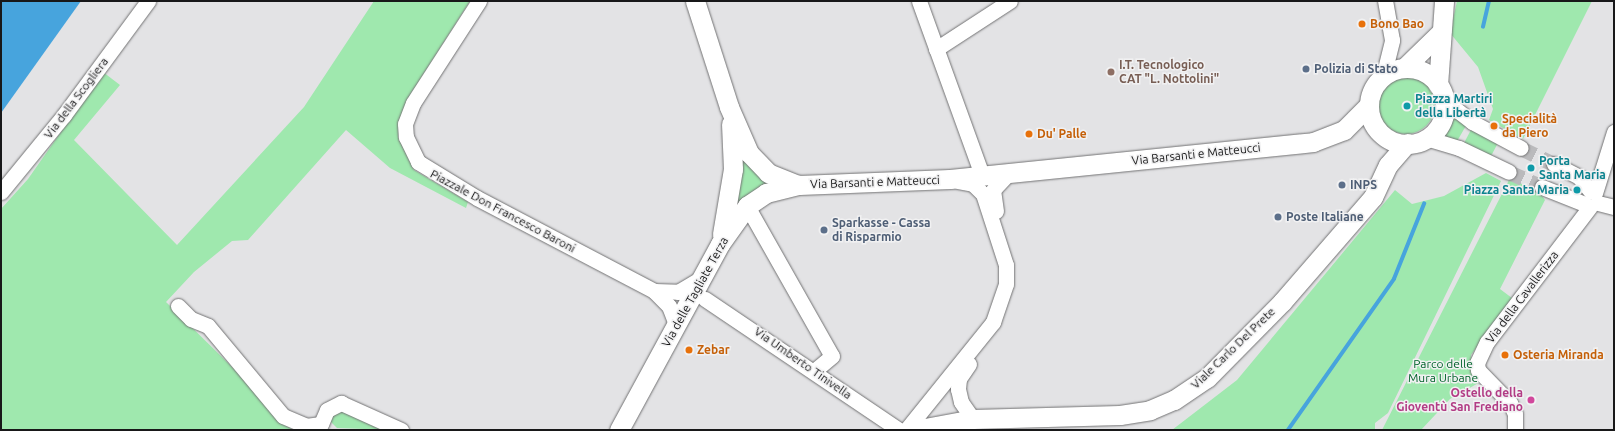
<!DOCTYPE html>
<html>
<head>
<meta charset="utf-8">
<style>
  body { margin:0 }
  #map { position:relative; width:1615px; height:431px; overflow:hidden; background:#e3e3e5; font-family:Ubuntu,sans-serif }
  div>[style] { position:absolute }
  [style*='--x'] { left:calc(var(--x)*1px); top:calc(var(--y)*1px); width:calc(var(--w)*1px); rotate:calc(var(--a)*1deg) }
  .green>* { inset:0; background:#9fe8ae; transform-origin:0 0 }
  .round { border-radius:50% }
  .water>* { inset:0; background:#47a4dd }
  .stream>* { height:3.5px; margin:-1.75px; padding:0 1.75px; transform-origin:1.75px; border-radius:1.75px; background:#47a4dd }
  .minor-tunnel>* { height:15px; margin-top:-7.5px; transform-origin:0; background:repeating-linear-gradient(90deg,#bababc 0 15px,transparent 0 23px) }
  .roads { filter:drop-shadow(0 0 1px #727273) drop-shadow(0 0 1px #727273) }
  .minor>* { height:15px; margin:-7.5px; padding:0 7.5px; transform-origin:7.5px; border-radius:7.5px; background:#fff }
  .major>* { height:19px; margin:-9.5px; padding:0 9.5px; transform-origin:9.5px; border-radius:9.5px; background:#fff }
  .major>.ring { margin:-9.5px; padding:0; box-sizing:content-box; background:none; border:19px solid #fff; border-radius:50% }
  .dots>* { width:11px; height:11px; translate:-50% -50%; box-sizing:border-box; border:2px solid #f1f1f2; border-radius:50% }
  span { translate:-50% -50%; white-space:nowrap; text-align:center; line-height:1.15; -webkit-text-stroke:3px #f1f1f2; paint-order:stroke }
  .food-label { font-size:12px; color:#c56008; font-weight:700 }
  .left { translate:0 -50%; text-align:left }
  .education-label { font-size:12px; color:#785e54; font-weight:700 }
  .service-label { font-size:12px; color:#4e5e75; font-weight:700 }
  .street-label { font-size:12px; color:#181819 }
  .culture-label { font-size:12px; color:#0d838f; font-weight:700 }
  .right { translate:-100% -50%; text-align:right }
  .park-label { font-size:12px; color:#00642b }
  .hotel-label { font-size:12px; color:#b23c85; font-weight:700 }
  .frame { position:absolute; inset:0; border:2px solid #181819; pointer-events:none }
</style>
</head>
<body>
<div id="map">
  <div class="green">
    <div style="clip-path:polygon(374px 1px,470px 1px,410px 95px,398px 137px,414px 170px,468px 202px,466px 208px,390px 168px,346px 130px,248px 240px,232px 241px,194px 272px,166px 302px,292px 426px,290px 430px,1px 430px,1px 209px,28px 179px,103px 72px,120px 85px,74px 140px,177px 245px,304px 107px)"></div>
    <div style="clip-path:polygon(1457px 1px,1592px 1px,1523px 139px,1489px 120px,1493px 109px,1478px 67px,1450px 33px)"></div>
    <div class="round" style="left:1377px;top:76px;width:58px;height:58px"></div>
    <div style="clip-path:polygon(1453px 112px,1467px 124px,1456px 143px,1440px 137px)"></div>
    <div style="left:1473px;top:126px;width:30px;height:20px;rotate:28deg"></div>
    <div style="clip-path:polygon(738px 151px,773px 180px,735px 206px)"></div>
    <div style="clip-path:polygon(1486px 173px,1501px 181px,1388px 413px,1375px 423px,1375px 430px,1172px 430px,1237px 380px,1395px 190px,1412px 204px,1444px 196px)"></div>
    <div style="clip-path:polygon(1510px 178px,1540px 193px,1545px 200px,1500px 289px,1512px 298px,1471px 355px,1473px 370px,1482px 381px,1450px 399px,1421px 430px,1382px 430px)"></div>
    <div style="clip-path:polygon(335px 408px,393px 430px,337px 428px,330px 421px)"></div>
  </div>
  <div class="water">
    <div style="clip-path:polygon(1px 1px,81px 1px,1px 113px)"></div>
  </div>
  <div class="stream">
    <div style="--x:1483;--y:27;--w:27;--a:-77"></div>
    <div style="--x:1288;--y:430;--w:184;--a:-54.9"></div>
    <div style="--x:1394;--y:279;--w:81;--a:-68.2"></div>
  </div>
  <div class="minor-tunnel">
    <div style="--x:1521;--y:148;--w:37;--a:26"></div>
    <div style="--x:1509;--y:172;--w:36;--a:24"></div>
  </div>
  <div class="roads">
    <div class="minor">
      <div style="--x:479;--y:1;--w:121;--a:122.9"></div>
      <div style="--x:413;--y:103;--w:22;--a:111"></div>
      <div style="--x:405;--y:124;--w:13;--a:86"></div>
      <div style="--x:406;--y:137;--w:28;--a:64"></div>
      <div style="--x:418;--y:162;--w:69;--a:31.4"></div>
      <div style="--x:477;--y:198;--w:200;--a:27.7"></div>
      <div style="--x:654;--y:291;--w:21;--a:45"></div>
      <div style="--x:669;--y:306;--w:19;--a:69"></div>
      <div style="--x:919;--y:1;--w:185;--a:70.1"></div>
      <div style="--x:936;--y:49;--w:88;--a:-33"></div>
      <div style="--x:1383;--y:77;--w:38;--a:-76"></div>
      <div style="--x:1392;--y:40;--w:40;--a:-100"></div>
      <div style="--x:1444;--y:100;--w:36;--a:38"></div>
      <div style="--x:1472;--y:122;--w:55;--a:28"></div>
      <div style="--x:1426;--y:138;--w:34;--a:17"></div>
      <div style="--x:1459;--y:148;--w:55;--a:25.6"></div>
      <div style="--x:1554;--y:164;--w:28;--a:27"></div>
      <div style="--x:1579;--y:177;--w:19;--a:51"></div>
      <div style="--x:1542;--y:187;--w:46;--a:21.6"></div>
      <div style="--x:1;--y:192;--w:99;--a:-50.7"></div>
      <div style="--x:64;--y:115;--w:142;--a:-53.6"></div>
      <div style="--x:1595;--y:193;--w:64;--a:-72.7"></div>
      <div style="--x:1598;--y:203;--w:16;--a:14"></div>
      <div style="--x:747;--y:206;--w:172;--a:60.5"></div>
      <div style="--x:832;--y:356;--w:23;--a:140"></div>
      <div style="--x:996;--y:211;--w:21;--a:-98"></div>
      <div style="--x:993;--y:190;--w:23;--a:-47"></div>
      <div style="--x:654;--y:291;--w:24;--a:2"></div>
      <div style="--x:678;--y:292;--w:26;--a:-31"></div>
      <div style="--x:705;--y:299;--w:234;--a:34"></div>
      <div style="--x:178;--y:306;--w:18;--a:45"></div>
      <div style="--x:191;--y:319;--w:18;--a:22"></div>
      <div style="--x:208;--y:326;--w:117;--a:50.2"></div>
      <div style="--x:283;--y:416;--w:25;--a:23"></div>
      <div style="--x:306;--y:426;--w:15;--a:-8"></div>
      <div style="--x:969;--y:364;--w:18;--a:124"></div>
      <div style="--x:959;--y:379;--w:10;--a:96"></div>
      <div style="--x:958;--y:389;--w:13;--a:77"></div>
      <div style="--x:961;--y:402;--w:21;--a:55"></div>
      <div style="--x:321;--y:424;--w:15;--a:-67"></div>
      <div style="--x:327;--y:410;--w:16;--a:-27"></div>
      <div style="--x:341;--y:403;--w:66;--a:24.2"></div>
      <div style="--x:906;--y:430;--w:139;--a:-51.1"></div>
      <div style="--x:993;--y:322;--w:40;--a:-71.1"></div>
      <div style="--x:1006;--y:284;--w:19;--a:-90"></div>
      <div style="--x:1006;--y:265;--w:75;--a:-107.9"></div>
      <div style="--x:983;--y:194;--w:14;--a:-135"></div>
      <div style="--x:973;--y:184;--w:15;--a:-169"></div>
      <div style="--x:1515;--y:430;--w:16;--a:-90"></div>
      <div style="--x:1515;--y:414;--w:12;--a:-114"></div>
      <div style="--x:1510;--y:403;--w:46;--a:-134.1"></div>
      <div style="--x:1478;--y:370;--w:7;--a:-98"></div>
      <div style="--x:1477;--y:363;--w:23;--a:-65"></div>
      <div style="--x:1487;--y:342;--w:170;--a:-52.7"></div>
    </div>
    <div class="major">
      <div style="--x:695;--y:1;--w:111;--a:72.2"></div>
      <div style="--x:729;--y:107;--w:50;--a:66.5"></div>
      <div style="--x:749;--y:153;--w:28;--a:46"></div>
      <div style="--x:768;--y:173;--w:31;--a:22"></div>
      <div style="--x:1404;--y:68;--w:52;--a:-44.2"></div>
      <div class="ring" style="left:1369px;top:68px;width:57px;height:57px"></div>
      <div style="--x:1438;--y:85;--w:84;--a:-85.9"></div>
      <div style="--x:722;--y:234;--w:66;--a:-80.4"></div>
      <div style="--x:733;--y:169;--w:45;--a:-92.5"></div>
      <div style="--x:619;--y:430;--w:212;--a:-61.5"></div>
      <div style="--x:720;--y:244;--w:47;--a:-54.6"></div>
      <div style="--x:747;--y:206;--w:23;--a:-34"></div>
      <div style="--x:766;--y:193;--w:34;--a:-14"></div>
      <div style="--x:799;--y:185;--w:151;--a:-2.3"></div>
      <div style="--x:950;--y:179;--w:365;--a:-5.8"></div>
      <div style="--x:1313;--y:142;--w:33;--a:-21"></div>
      <div style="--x:1344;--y:130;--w:35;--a:-45"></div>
      <div style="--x:914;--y:430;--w:60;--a:-10.6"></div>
      <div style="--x:973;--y:419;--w:147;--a:-1.6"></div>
      <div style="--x:1120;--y:415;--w:30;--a:-9"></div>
      <div style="--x:1150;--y:410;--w:26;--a:-23"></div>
      <div style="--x:1174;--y:400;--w:40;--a:-34"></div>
      <div style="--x:1207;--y:378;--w:107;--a:-45.4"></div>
      <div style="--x:1282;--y:302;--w:139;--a:-49.1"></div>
      <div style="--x:1373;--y:197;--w:35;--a:-65"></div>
      <div style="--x:1388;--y:165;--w:29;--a:-49"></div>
    </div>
  </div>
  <div class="dots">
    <div style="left:1362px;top:24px;background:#e8710a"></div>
    <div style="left:1306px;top:69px;background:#5c6f8a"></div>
    <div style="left:1111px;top:72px;background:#8d6e63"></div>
    <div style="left:1407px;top:106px;background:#0f9aa8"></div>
    <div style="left:1494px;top:126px;background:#e8710a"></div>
    <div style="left:1029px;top:134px;background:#e8710a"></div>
    <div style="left:1531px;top:168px;background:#0f9aa8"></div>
    <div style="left:1342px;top:185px;background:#5c6f8a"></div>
    <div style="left:1577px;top:190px;background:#0f9aa8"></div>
    <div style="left:1278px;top:217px;background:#5c6f8a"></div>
    <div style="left:824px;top:230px;background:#5c6f8a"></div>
    <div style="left:689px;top:350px;background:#e8710a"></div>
    <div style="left:1505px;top:355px;background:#e8710a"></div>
    <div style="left:1531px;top:400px;background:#d1479c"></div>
  </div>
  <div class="food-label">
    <span class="left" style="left:1370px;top:24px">Bono Bao</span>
    <span class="left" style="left:1502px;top:126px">Specialità<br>da Piero</span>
    <span class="left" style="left:1037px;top:134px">Du' Palle</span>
    <span class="left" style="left:697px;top:350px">Zebar</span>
    <span class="left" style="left:1513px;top:355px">Osteria Miranda</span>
  </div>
  <div class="education-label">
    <span class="left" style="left:1119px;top:72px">I.T. Tecnologico<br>CAT "L. Nottolini"</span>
  </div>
  <div class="service-label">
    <span class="left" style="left:1314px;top:69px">Polizia di Stato</span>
    <span class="left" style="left:1350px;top:185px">INPS</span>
    <span class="left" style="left:1286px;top:217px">Poste Italiane</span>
    <span class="left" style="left:832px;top:230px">Sparkasse - Cassa<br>di Risparmio</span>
  </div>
  <div class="street-label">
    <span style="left:76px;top:98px;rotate:-53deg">Via della Scogliera</span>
    <span style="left:1196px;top:154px;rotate:-6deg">Via Barsanti e Matteucci</span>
    <span style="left:875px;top:182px;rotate:-2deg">Via Barsanti e Matteucci</span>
    <span style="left:503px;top:211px;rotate:28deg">Piazzale Don Francesco Baroni</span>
    <span style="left:695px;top:292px;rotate:-61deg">Via delle Tagliate Terza</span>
    <span style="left:1522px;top:297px;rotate:-53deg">Via della Cavallerizza</span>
    <span style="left:1233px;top:348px;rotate:-44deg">Viale Carlo Del Prete</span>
    <span style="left:803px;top:363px;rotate:35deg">Via Umberto Tinivella</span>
  </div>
  <div class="culture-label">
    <span class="left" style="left:1415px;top:106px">Piazza Martiri<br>della Libertà</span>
    <span class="left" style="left:1539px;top:168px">Porta<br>Santa Maria</span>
    <span class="right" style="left:1569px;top:190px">Piazza Santa Maria</span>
  </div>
  <div class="park-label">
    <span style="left:1443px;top:371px">Parco delle<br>Mura Urbane</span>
  </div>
  <div class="hotel-label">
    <span class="right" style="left:1523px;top:400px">Ostello della<br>Gioventù San Frediano</span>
  </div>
  <div class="frame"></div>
</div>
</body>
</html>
